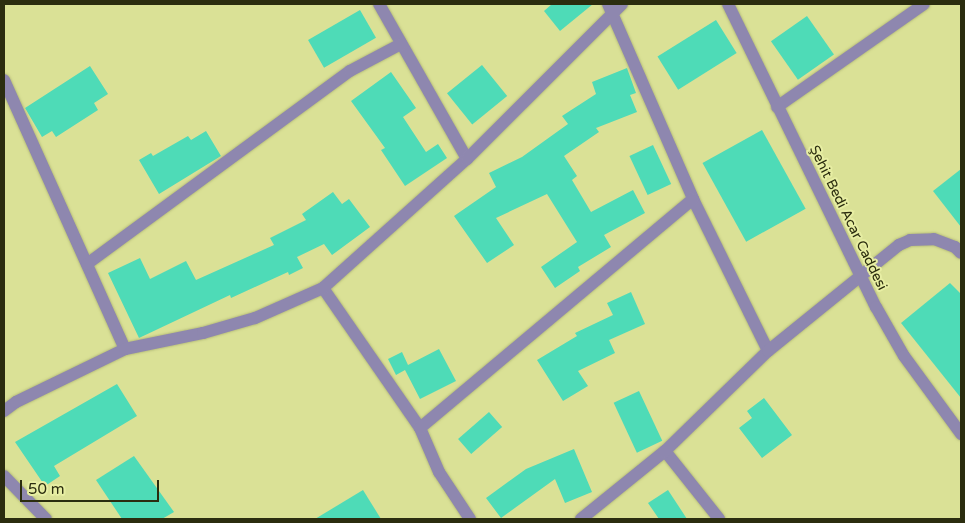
<!DOCTYPE html>
<html>
<head>
<meta charset="utf-8">
<style>
  body { margin:0 }
  #map { position:relative; width:965px; height:523px; overflow:hidden; background:#dae196; font-family:"Varela Round",sans-serif }
  div>[style] { position:absolute }
  [style*='--x'] { left:calc(var(--x)*1px); top:calc(var(--y)*1px); width:calc(var(--w)*1px); rotate:calc(var(--a)*1deg) }
  .building>* { inset:0; background:#4edbb7; transform-origin:0 0 }
  .roads { filter:drop-shadow(0 0 1px #b7bd7b) drop-shadow(0 0 1px #b7bd7b) }
  .minor>* { height:12px; margin:-6px; padding:0 6px; transform-origin:6px; border-radius:6px; background:#8e87af }
  .tertiary>* { height:12px; margin:-6px; padding:0 6px; transform-origin:6px; border-radius:6px; background:#8e87af }
  span { translate:-50% -50%; white-space:nowrap; text-align:center; line-height:1.15; -webkit-text-stroke:4px #e7eea3; paint-order:stroke }
  .street-label { font-size:14px; color:#2b2d0f }
  .frame { position:absolute; inset:0; border:5px solid #2b2d0f; pointer-events:none }
  .scale { position:absolute; left:20px; top:480px; width:139px; height:22px; box-sizing:border-box; border:2px solid #2b2d0f; border-top:0; padding-left:6px; font-size:15px; line-height:18px; white-space:nowrap; color:#2b2d0f; -webkit-text-stroke:4px #e7eea3; paint-order:stroke }
</style>
</head>
<body>
<div id="map">
  <div class="building">
    <div style="clip-path:polygon(552px 4px,593px 4px,560px 31px,544px 11px)"></div>
    <div style="left:360px;top:10px;width:32px;height:60px;rotate:60deg"></div>
    <div style="left:807px;top:16px;width:47px;height:44px;rotate:55deg"></div>
    <div style="left:716px;top:20px;width:39px;height:69px;rotate:58deg"></div>
    <div style="left:482px;top:65px;width:40px;height:45px;rotate:51deg"></div>
    <div style="clip-path:polygon(90px 66px,108px 94px,94px 103px,98px 110px,56px 137px,52px 131px,42px 137px,25px 108px)"></div>
    <div style="clip-path:polygon(627px 68px,636px 93px,630px 95px,637px 112px,596px 128px,599px 132px,564px 156px,577px 176px,572px 180px,591px 212px,633px 190px,645px 213px,604px 235px,611px 247px,578px 267px,580px 271px,555px 288px,541px 267px,577px 242px,547px 194px,496px 218px,514px 245px,487px 263px,454px 216px,496px 187px,489px 173px,522px 157px,568px 124px,562px 116px,596px 94px,592px 82px)"></div>
    <div style="clip-path:polygon(391px 72px,416px 108px,403px 117px,426px 152px,438px 144px,447px 158px,405px 186px,381px 150px,385px 148px,351px 101px)"></div>
    <div style="left:762px;top:130px;width:90px;height:68px;rotate:61deg"></div>
    <div style="clip-path:polygon(206px 131px,221px 156px,159px 194px,139px 160px,151px 153px,153px 156px,188px 136px,191px 140px)"></div>
    <div style="left:653px;top:145px;width:43px;height:26px;rotate:65deg"></div>
    <div style="clip-path:polygon(961px 169px,961px 227px,933px 191px)"></div>
    <div style="clip-path:polygon(333px 192px,342px 204px,349px 199px,370px 227px,332px 255px,324px 244px,297px 257px,303px 268px,289px 275px,288px 272px,231px 298px,230px 295px,139px 338px,108px 273px,140px 258px,150px 279px,186px 261px,196px 280px,274px 245px,270px 238px,306px 220px,302px 214px)"></div>
    <div style="clip-path:polygon(950px 283px,961px 294px,961px 398px,901px 323px)"></div>
    <div style="clip-path:polygon(631px 292px,645px 324px,609px 340px,615px 353px,578px 371px,588px 386px,563px 401px,537px 360px,577px 336px,575px 333px,613px 315px,607px 303px)"></div>
    <div style="clip-path:polygon(439px 349px,456px 381px,420px 399px,405px 370px,396px 375px,388px 359px,402px 352px,408px 365px)"></div>
    <div style="clip-path:polygon(117px 384px,137px 416px,54px 466px,60px 476px,45px 486px,15px 442px)"></div>
    <div style="left:639px;top:391px;width:55px;height:28px;rotate:65deg"></div>
    <div style="clip-path:polygon(764px 398px,792px 435px,762px 458px,739px 428px,752px 418px,747px 411px)"></div>
    <div style="left:489px;top:412px;width:20px;height:41px;rotate:49deg"></div>
    <div style="clip-path:polygon(574px 449px,592px 492px,565px 503px,555px 479px,501px 518px,486px 498px,526px 469px)"></div>
    <div style="clip-path:polygon(134px 456px,174px 512px,162px 519px,122px 519px,96px 480px)"></div>
    <div style="clip-path:polygon(363px 490px,381px 519px,315px 519px)"></div>
    <div style="clip-path:polygon(668px 490px,687px 519px,659px 519px,648px 503px)"></div>
  </div>
  <div class="roads">
    <div class="minor">
      <div style="--x:379;--y:4;--w:178;--a:60.4"></div>
      <div style="--x:608;--y:4;--w:213;--a:66.4"></div>
      <div style="--x:693;--y:199;--w:169;--a:63.7"></div>
      <div style="--x:4;--y:80;--w:295;--a:65.8"></div>
      <div style="--x:777;--y:107;--w:179;--a:-35"></div>
      <div style="--x:87;--y:264;--w:326;--a:-36.3"></div>
      <div style="--x:350;--y:71;--w:58;--a:-27.9"></div>
      <div style="--x:323;--y:288;--w:170;--a:55.3"></div>
      <div style="--x:4;--y:411;--w:15;--a:-37"></div>
      <div style="--x:16;--y:402;--w:121;--a:-25.9"></div>
      <div style="--x:125;--y:349;--w:80;--a:-11.6"></div>
      <div style="--x:203;--y:333;--w:54;--a:-16.1"></div>
      <div style="--x:255;--y:318;--w:74;--a:-23.8"></div>
      <div style="--x:323;--y:288;--w:193;--a:-41.9"></div>
      <div style="--x:467;--y:159;--w:219;--a:-45"></div>
      <div style="--x:665;--y:451;--w:87;--a:51.5"></div>
      <div style="--x:4;--y:476;--w:60;--a:45.7"></div>
      <div style="--x:470;--y:519;--w:56;--a:-123.4"></div>
      <div style="--x:439;--y:472;--w:48;--a:-113.4"></div>
      <div style="--x:420;--y:428;--w:356;--a:-40"></div>
      <div style="--x:581;--y:519;--w:108;--a:-39"></div>
      <div style="--x:665;--y:451;--w:144;--a:-44.2"></div>
      <div style="--x:768;--y:351;--w:169;--a:-39"></div>
      <div style="--x:899;--y:245;--w:12;--a:-24"></div>
      <div style="--x:910;--y:240;--w:24;--a:-2"></div>
      <div style="--x:934;--y:239;--w:22;--a:21"></div>
      <div style="--x:955;--y:247;--w:8;--a:45"></div>
    </div>
    <div class="tertiary">
      <div style="--x:728;--y:4;--w:337;--a:64"></div>
      <div style="--x:876;--y:307;--w:56;--a:60.3"></div>
      <div style="--x:904;--y:356;--w:97;--a:53.8"></div>
    </div>
  </div>
  <div class="street-label">
    <span style="left:848px;top:218px;rotate:64deg">Şehit Bedi Acar Caddesi</span>
  </div>
  <div class="frame"></div>
  <div class="scale">50 m</div>
</div>
</body>
</html>
